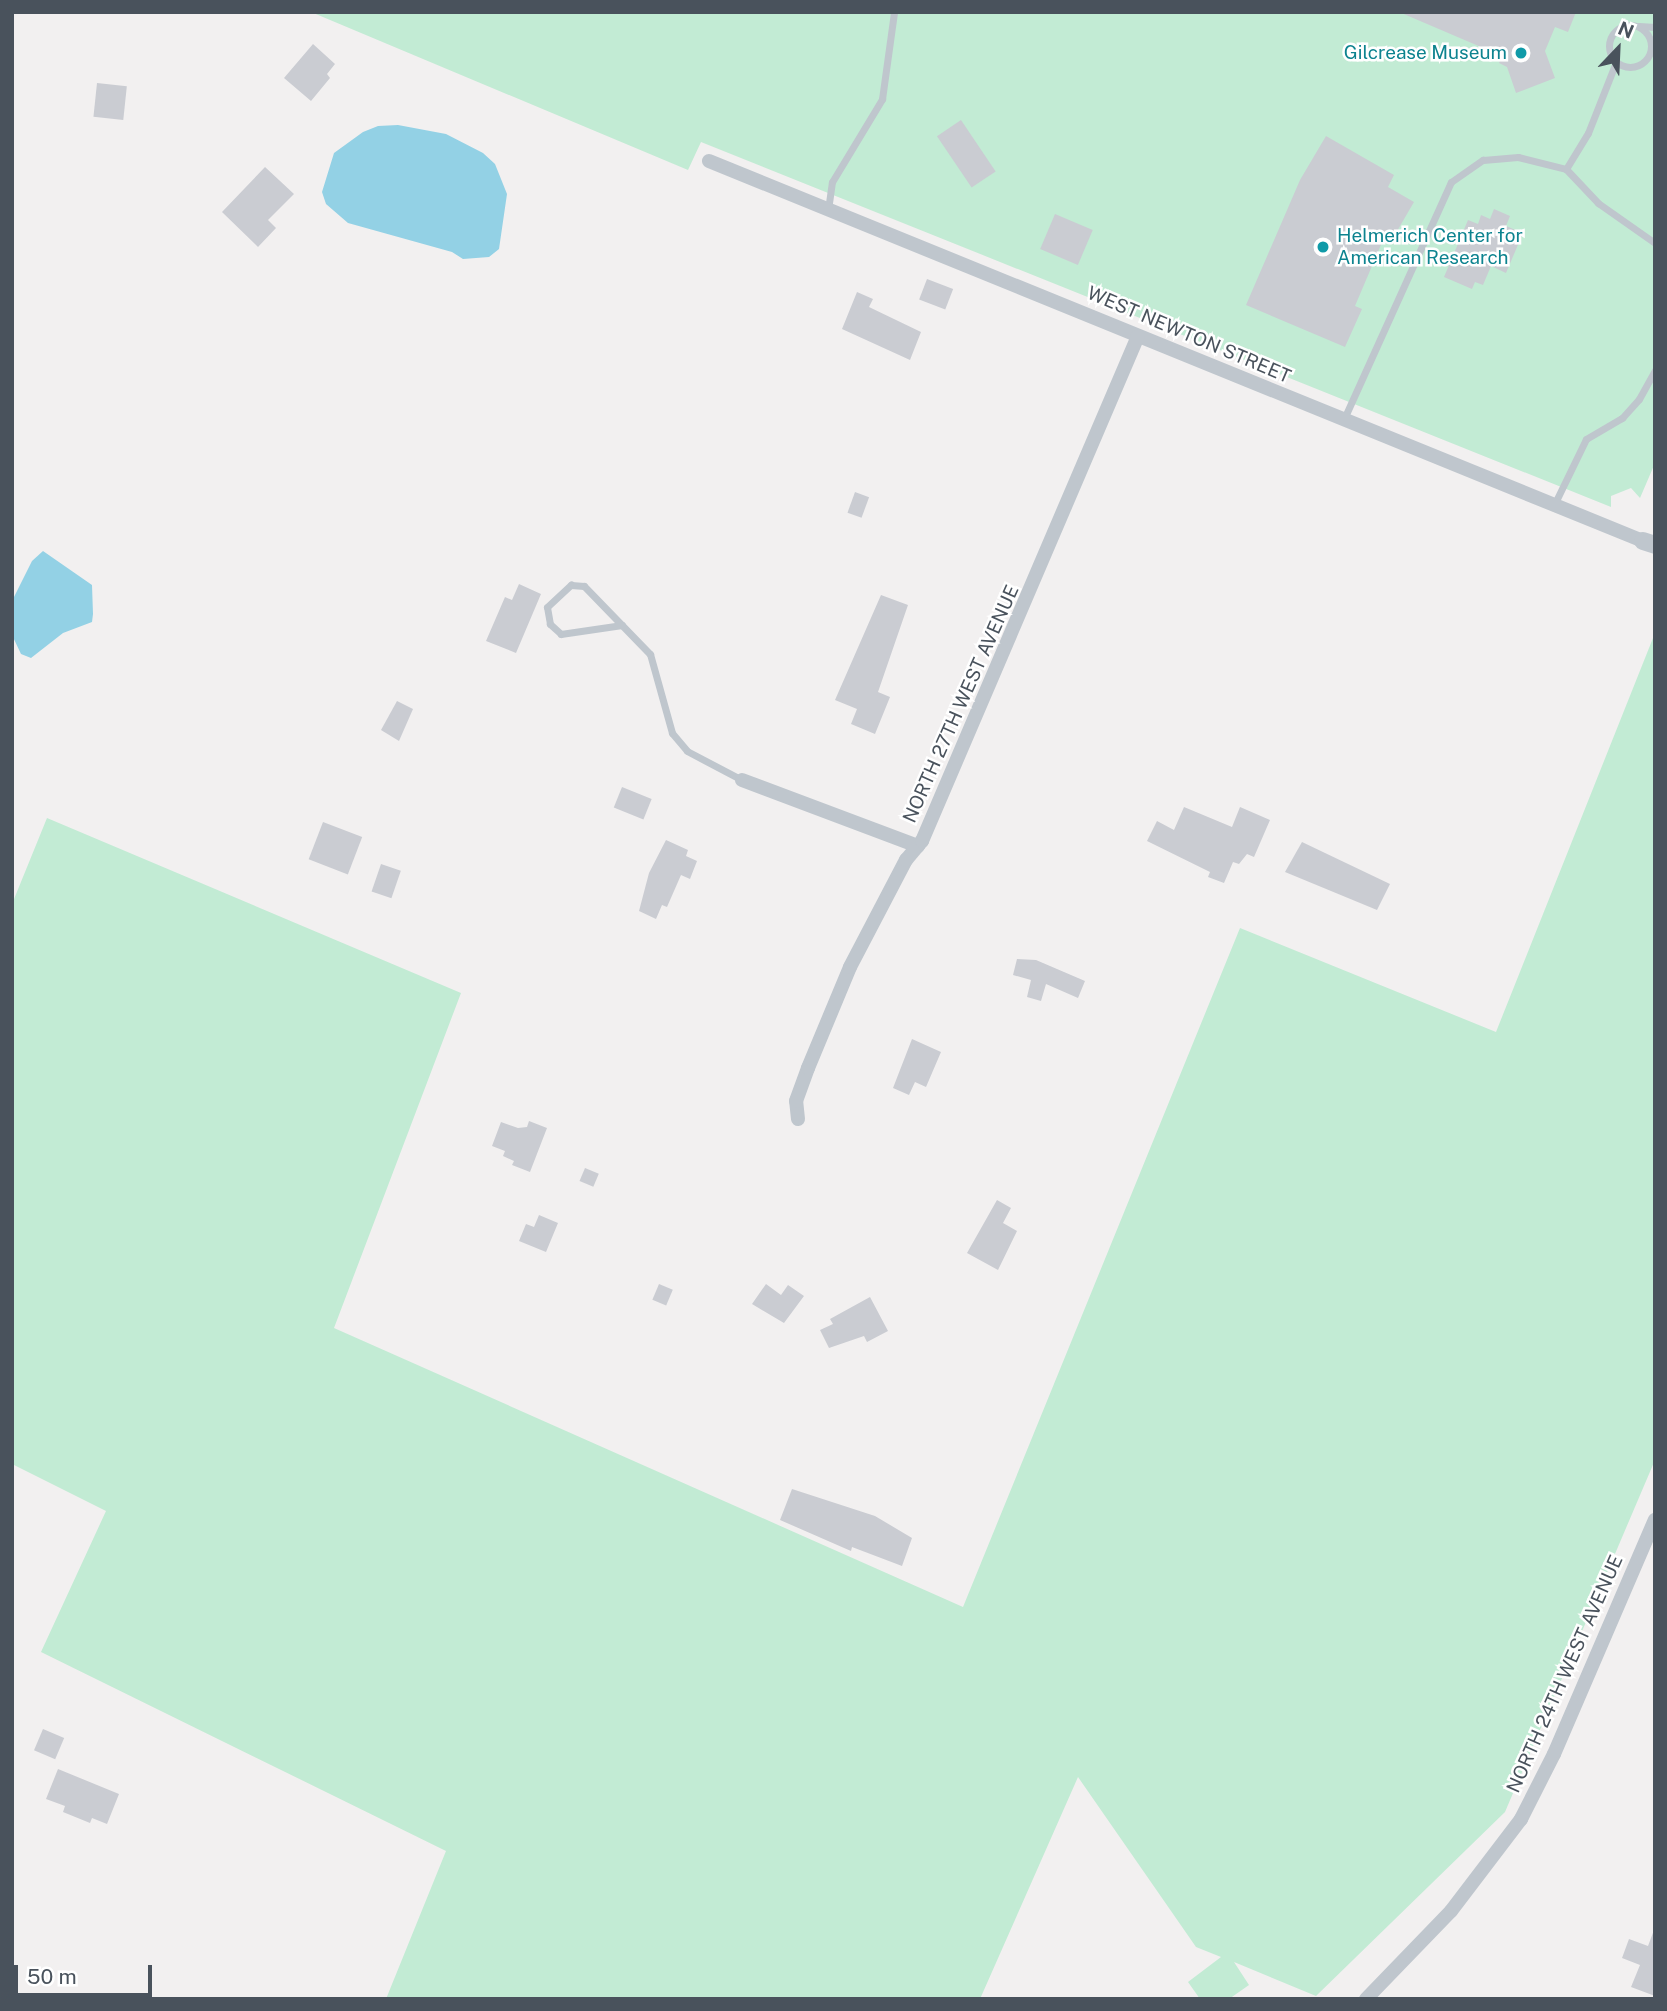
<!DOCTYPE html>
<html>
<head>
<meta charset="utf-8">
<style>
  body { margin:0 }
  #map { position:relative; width:1667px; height:2011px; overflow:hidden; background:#f2f0f0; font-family:"Public Sans",sans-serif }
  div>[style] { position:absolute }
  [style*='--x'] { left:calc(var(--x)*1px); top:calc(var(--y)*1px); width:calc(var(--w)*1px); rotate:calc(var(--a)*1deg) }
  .green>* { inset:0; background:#c2ebd4 }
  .water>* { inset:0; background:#93d1e5 }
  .building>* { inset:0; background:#caccd2; transform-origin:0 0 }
  .service>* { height:7px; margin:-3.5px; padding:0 3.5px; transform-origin:3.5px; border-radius:3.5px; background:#bfc6cd }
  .service>.ring { margin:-3.5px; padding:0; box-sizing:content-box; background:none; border:7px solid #bfc6cd; border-radius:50% }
  .minor>* { height:14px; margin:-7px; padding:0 7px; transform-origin:7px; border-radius:7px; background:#bfc6cd }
  .tertiary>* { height:18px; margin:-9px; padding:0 9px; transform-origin:9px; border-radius:9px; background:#bfc6cd }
  .dots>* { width:19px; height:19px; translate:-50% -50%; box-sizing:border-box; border:4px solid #fff; border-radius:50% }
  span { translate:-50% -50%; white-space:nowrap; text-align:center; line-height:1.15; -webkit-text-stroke:5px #fff; paint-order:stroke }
  .culture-label { font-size:19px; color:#0d838f }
  .right { translate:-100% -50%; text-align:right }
  .left { translate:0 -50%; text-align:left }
  .street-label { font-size:19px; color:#49525c }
  .frame { position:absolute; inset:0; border:14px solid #49525c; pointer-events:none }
  .north { position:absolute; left:1583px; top:14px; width:70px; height:70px; -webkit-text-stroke:5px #fff; paint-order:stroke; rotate:23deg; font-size:19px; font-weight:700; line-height:28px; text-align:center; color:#49525c }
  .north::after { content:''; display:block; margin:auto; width:24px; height:32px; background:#49525c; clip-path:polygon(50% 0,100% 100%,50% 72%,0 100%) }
  .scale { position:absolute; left:14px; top:1965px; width:138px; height:32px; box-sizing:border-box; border:4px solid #49525c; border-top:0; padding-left:9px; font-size:21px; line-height:24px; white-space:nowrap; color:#49525c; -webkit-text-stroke:5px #fff; paint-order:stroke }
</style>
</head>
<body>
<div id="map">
  <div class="green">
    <div style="clip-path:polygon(311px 12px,1655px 12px,1655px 463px,1640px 498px,1631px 488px,1611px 496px,1611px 507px,701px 142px,688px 170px)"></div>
    <div style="clip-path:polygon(1655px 633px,1655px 1460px,1505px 1812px,1316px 1996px,1234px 1962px,1249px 1985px,1229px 1999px,1200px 1999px,1188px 1982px,1221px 1957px,1196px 1947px,1078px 1777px,980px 1999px,386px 1999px,446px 1851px,41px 1652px,106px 1511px,12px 1464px,12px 904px,47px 818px,461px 993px,334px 1328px,963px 1607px,1240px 928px,1496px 1032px)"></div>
  </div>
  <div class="water">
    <div style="clip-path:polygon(398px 125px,446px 134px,483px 153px,495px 164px,507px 194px,499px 249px,489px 257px,463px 259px,452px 252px,348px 223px,326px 204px,322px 192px,334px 153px,363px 132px,378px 126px)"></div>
    <div style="clip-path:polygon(43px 551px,92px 585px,93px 614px,92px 622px,63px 633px,31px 658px,21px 654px,12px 635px,12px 601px,32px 561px)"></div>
  </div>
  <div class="building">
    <div style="clip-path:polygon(1399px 12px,1576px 12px,1568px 32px,1555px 27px,1545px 51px,1555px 78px,1516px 93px,1507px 67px,1499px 63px,1502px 56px)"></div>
    <div style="clip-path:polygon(313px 44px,335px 64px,327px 74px,330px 78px,311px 101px,284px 78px)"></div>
    <div style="left:97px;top:83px;width:30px;height:34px;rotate:6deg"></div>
    <div style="left:961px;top:120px;width:62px;height:29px;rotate:56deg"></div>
    <div style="clip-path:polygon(1326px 136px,1394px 175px,1388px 187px,1414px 202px,1393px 238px,1386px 233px,1355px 306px,1362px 309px,1345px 347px,1246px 305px,1300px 180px)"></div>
    <div style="clip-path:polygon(265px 167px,294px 194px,268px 220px,276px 228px,258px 247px,222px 212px)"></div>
    <div style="clip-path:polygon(1494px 209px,1510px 216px,1506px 226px,1523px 233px,1506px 273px,1491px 266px,1483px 285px,1475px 282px,1472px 289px,1444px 277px,1468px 220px,1478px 224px,1481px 215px,1490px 219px)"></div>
    <div style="left:1055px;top:214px;width:41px;height:38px;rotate:23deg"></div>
    <div style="left:927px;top:279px;width:28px;height:22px;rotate:21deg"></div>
    <div style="clip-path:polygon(857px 292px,873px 299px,869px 307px,921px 332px,910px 360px,842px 329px)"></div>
    <div style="left:855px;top:492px;width:15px;height:22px;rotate:20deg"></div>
    <div style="clip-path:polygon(519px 584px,541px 594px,516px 653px,486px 641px,505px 597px,512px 600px)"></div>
    <div style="clip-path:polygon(881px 595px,908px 605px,878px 692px,890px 697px,875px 734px,851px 724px,857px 709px,835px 700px)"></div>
    <div style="clip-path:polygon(397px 701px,413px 709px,399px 741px,381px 730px)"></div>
    <div style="left:622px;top:787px;width:32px;height:22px;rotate:22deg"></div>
    <div style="clip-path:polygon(1184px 807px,1232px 827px,1240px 807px,1270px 820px,1254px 857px,1247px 854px,1239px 864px,1233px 862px,1224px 883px,1208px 877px,1210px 872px,1147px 841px,1157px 821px,1174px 830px)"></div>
    <div style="left:323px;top:822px;width:42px;height:40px;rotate:21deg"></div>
    <div style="clip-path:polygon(666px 840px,688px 850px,686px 856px,697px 861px,690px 879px,681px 875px,667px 907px,662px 905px,656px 919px,639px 911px,649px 873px)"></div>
    <div style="clip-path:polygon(1302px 842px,1390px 884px,1377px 910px,1285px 872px)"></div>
    <div style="left:381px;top:864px;width:21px;height:29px;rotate:19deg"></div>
    <div style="clip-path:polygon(1017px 959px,1036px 960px,1085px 981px,1078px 998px,1046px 984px,1041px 1001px,1027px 997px,1031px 980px,1013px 975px)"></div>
    <div style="clip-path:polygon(912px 1039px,941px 1052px,926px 1087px,915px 1082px,909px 1095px,893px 1088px)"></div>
    <div style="clip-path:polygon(529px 1121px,547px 1128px,530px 1172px,512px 1165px,514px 1161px,503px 1156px,505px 1151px,492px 1146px,501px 1122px,518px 1128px,527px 1127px)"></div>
    <div style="left:585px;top:1168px;width:15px;height:14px;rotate:23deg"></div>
    <div style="clip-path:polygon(997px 1200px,1011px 1208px,1003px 1223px,1017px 1231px,998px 1270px,967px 1253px)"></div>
    <div style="clip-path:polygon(539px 1215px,558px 1223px,546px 1252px,519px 1241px,526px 1224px,534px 1227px)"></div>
    <div style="left:659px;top:1284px;width:15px;height:17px;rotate:23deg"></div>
    <div style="clip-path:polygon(766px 1284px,781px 1295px,788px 1285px,804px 1296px,784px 1323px,752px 1304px)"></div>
    <div style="clip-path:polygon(870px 1297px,888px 1331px,867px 1342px,864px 1336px,829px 1348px,820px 1330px,833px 1324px,830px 1319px)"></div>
    <div style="clip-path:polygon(792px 1489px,875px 1516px,912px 1538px,902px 1566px,852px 1547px,851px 1551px,780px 1520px)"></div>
    <div style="left:43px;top:1729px;width:23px;height:23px;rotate:23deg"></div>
    <div style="clip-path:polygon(58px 1769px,119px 1794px,107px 1824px,92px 1818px,90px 1823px,63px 1812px,65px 1806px,46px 1799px)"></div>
    <div style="clip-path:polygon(1654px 1930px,1655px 1930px,1655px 1996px,1631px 1987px,1640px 1965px,1622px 1958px,1629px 1939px,1648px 1946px)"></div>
  </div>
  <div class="service">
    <div class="ring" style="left:1609px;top:25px;width:35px;height:35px"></div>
    <div style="--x:1639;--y:26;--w:16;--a:4"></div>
    <div style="--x:1566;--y:169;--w:42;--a:-58.6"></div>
    <div style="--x:1588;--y:133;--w:76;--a:-68.5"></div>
    <div style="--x:828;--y:210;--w:28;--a:-82"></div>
    <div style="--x:832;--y:182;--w:97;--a:-58.9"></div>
    <div style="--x:882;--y:99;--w:88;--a:-82.1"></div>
    <div style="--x:1343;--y:421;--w:262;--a:-65.7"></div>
    <div style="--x:1451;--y:182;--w:39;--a:-35"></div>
    <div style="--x:1483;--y:160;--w:35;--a:-5"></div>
    <div style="--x:1518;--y:157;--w:49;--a:14"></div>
    <div style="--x:1566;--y:169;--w:47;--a:46.7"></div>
    <div style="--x:1598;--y:203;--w:70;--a:35.1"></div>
    <div style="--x:1554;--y:505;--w:73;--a:-64.1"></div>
    <div style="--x:1586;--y:439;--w:42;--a:-30.3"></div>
    <div style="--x:1622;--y:418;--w:25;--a:-48"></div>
    <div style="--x:1639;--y:399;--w:33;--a:-61"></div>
    <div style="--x:622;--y:625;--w:62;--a:171.6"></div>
    <div style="--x:561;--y:634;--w:15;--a:-138"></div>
    <div style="--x:550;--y:624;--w:17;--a:-100"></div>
    <div style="--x:547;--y:607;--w:33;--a:-43"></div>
    <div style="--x:571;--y:585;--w:13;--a:4"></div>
    <div style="--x:584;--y:586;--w:95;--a:45.9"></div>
    <div style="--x:650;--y:654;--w:82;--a:74.4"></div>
    <div style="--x:672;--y:733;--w:23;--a:50"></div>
    <div style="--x:687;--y:751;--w:62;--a:27.8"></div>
  </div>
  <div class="minor">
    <div style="--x:709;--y:161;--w:1008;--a:22.14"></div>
    <div style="--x:742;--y:780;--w:188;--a:20.6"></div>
    <div style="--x:798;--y:1119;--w:18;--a:-96"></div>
    <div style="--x:796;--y:1101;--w:35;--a:-70"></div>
    <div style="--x:808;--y:1068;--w:109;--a:-67.4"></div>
    <div style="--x:850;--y:967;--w:121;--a:-62.4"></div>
    <div style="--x:906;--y:860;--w:25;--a:-50"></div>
    <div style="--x:922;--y:841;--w:549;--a:-66.84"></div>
    <div style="--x:1366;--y:1999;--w:122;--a:-46"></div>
    <div style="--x:1451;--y:1911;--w:116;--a:-52.7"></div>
    <div style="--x:1521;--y:1819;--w:73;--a:-63.1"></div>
    <div style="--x:1554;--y:1754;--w:255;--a:-66.7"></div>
  </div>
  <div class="tertiary">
    <div style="--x:1643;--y:541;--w:13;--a:18"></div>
  </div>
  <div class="dots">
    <div style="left:1521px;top:53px;background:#0f9aa8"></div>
    <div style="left:1323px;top:247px;background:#0f9aa8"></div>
  </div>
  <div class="culture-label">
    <span class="right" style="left:1507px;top:53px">Gilcrease Museum</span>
    <span class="left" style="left:1337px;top:247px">Helmerich Center for<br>American Research</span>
  </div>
  <div class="street-label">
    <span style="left:1189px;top:335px;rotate:23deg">WEST NEWTON STREET</span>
    <span style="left:961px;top:704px;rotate:-66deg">NORTH 27TH WEST AVENUE</span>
    <span style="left:1565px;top:1674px;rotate:-66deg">NORTH 24TH WEST AVENUE</span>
  </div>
  <div class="frame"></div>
  <div class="north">N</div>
  <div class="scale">50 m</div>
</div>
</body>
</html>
